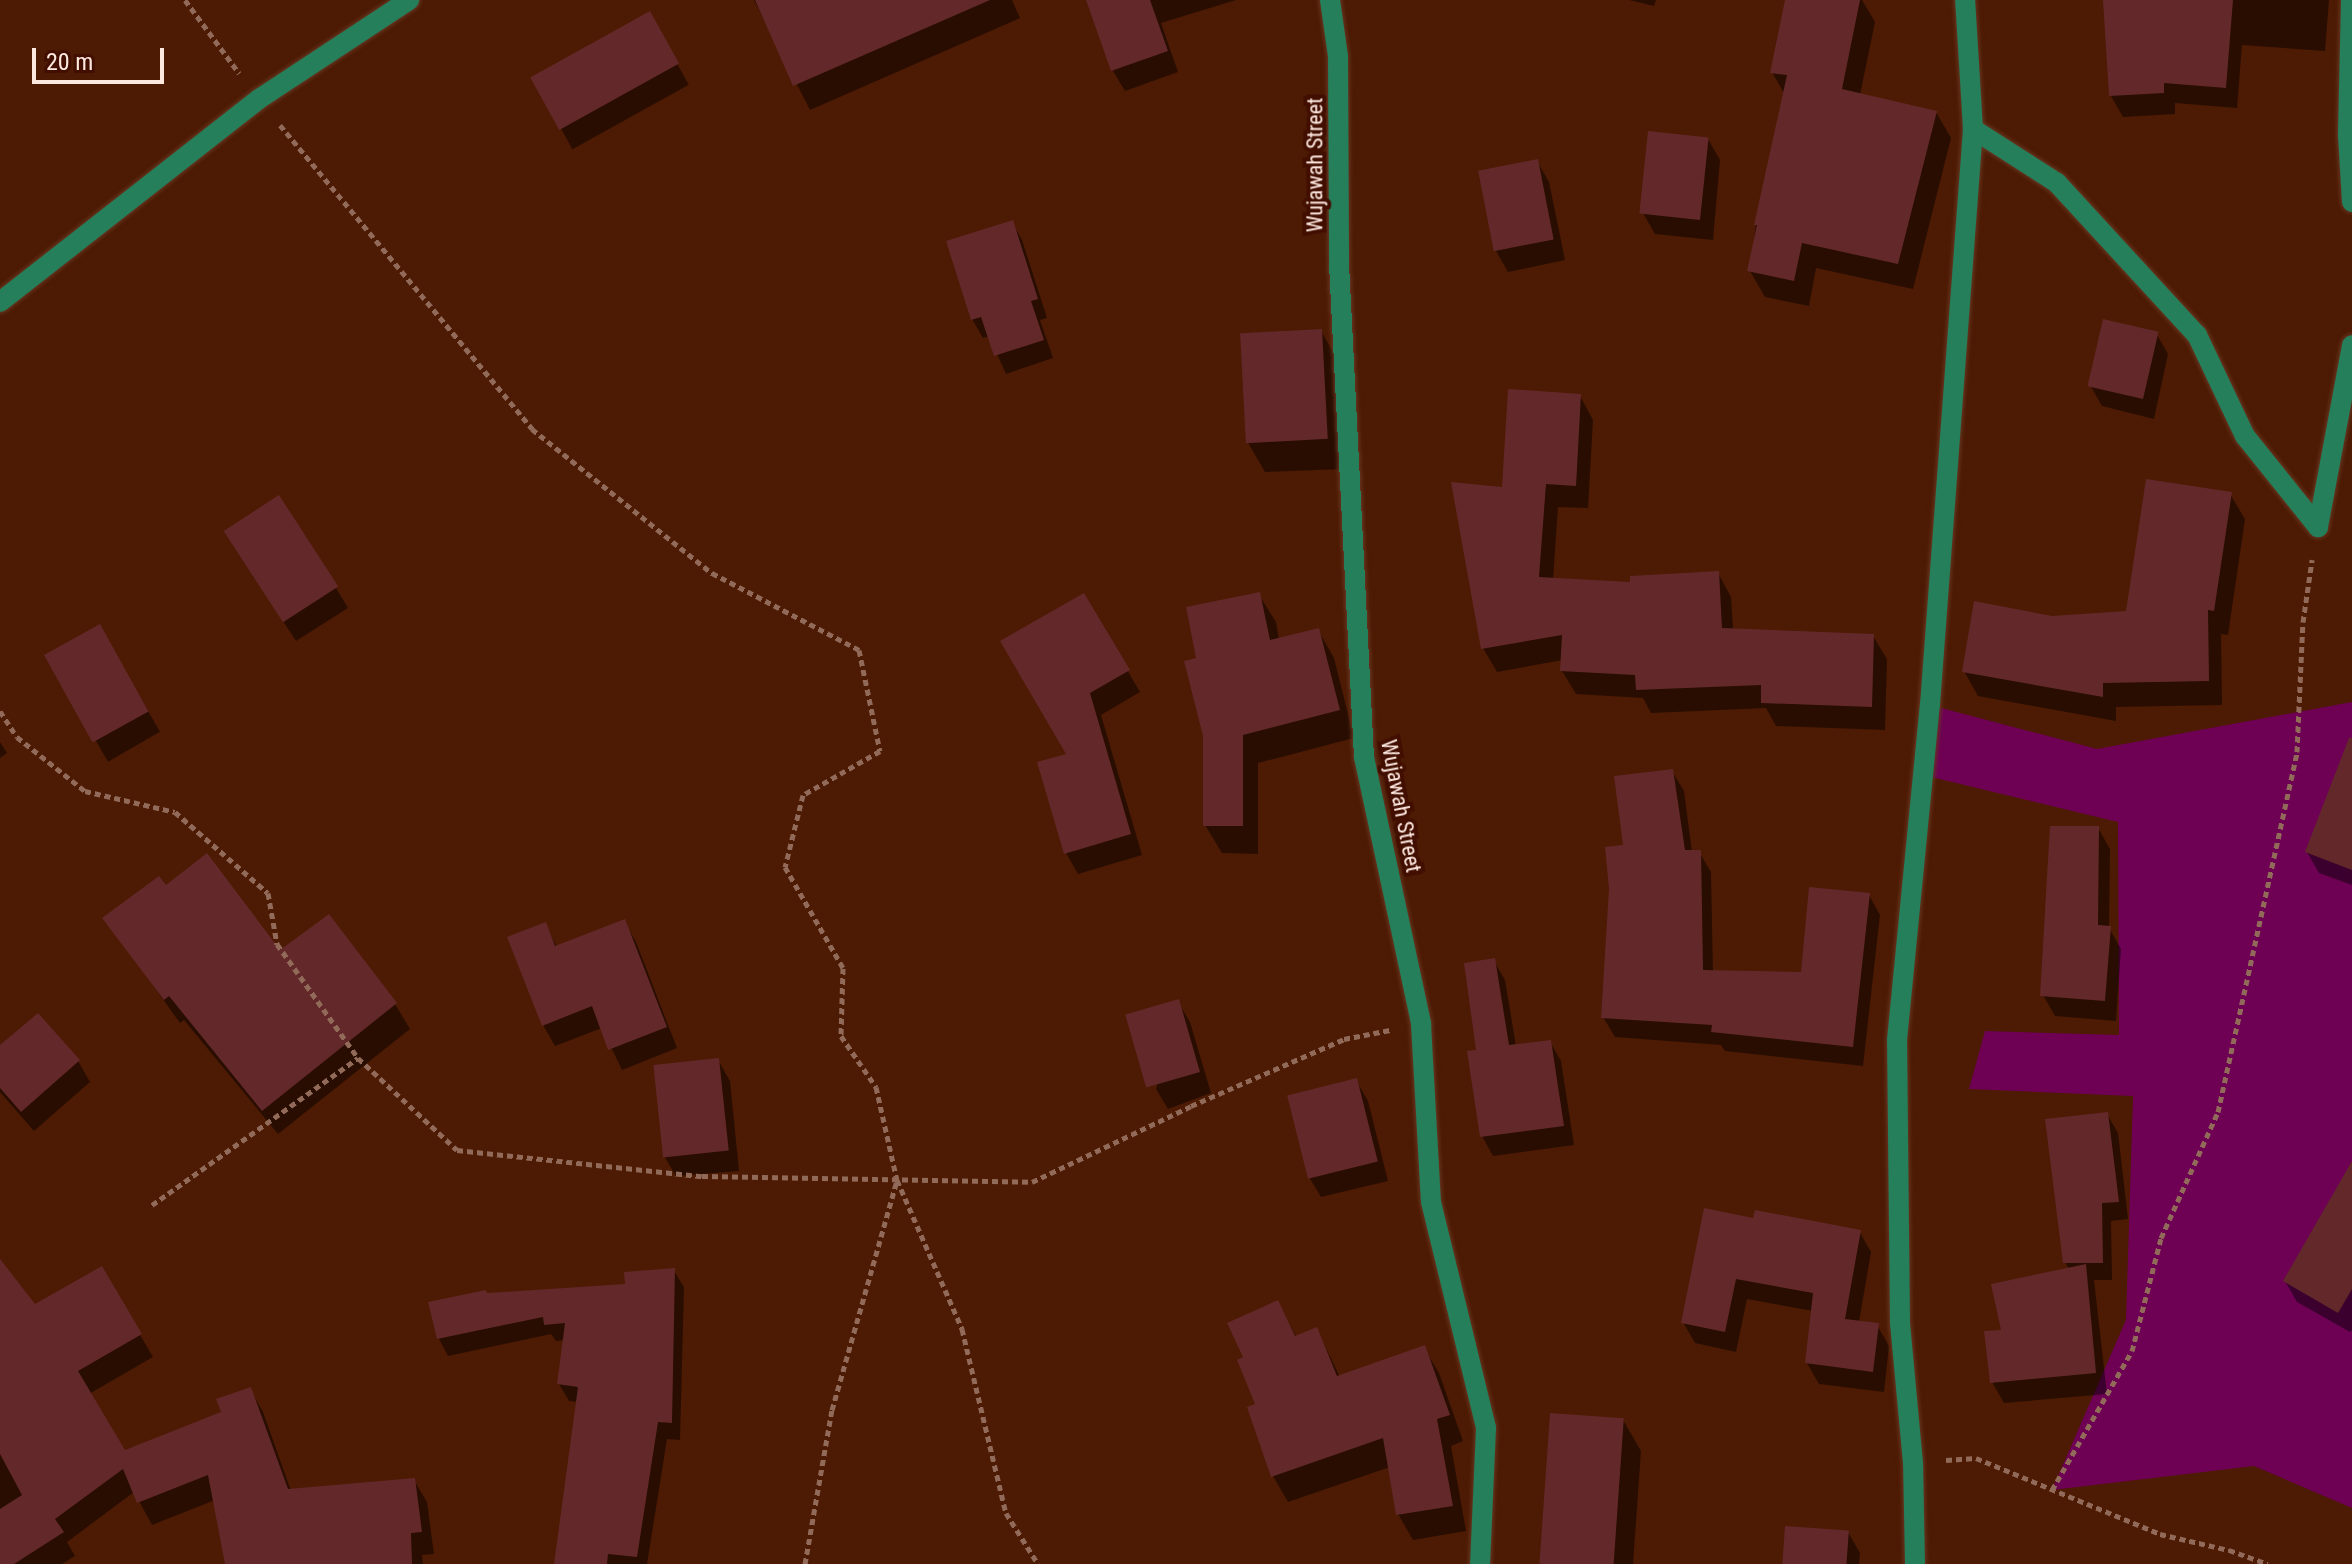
<!DOCTYPE html>
<html>
<head>
<meta charset="utf-8">
<style>
  body { margin:0 }
  #map { position:relative; width:2352px; height:1564px; overflow:hidden; background:#4d1a03; font-family:"Roboto Condensed",sans-serif }
  div>[style] { position:absolute }
  [style*='--x'] { left:calc(var(--x)*1px); top:calc(var(--y)*1px); width:calc(var(--w)*1px); rotate:calc(var(--a)*1deg) }
  .green>* { inset:0; background:#6f0155 }
  .shadow>* { inset:0; background:#0007; transform-origin:0 0 }
  .building>* { inset:0; background:#63292a; transform-origin:0 0 }
  .path>* { height:5px; margin-top:-2.5px; transform-origin:0; background:repeating-linear-gradient(90deg,#926a59 0 6px,transparent 0 10px) }
  .roads { filter:drop-shadow(0 0 2px #663722) drop-shadow(0 0 2px #663722) }
  .minor>* { height:20px; margin:-10px; padding:0 10px; transform-origin:10px; border-radius:10px; background:#247f5a }
  span { translate:-50% -50%; white-space:nowrap; text-align:center; line-height:1.15; -webkit-text-stroke:8px #410e00; paint-order:stroke }
  .street-label { font-size:22px; color:#fee9e1 }
  .scale { position:absolute; left:32px; top:48px; width:132px; height:36px; box-sizing:border-box; border:4px solid #fee9e1; border-top:0; padding-left:10px; font-size:24px; line-height:28px; white-space:nowrap; color:#fee9e1; -webkit-text-stroke:6px #410e00; paint-order:stroke }
</style>
</head>
<body>
<div id="map">
  <div class="green">
    <div style="clip-path:polygon(2352px 702px,2352px 1508px,2254px 1466px,2052px 1490px,2126px 1320px,2133px 1096px,1969px 1089px,1985px 1031px,2119px 1035px,2118px 822px,1923px 775px,1930px 705px,2097px 749px)"></div>
  </div>
  <div class="shadow">
    <div style="clip-path:polygon(754px 0,1012px 0,1020px 18px,810px 110px)"></div>
    <div style="clip-path:polygon(1088px 0,1236px 0,1161px 23px,1178px 72px,1125px 91px,1113px 71px)"></div>
    <div style="clip-path:polygon(1629px 0,1656px 0,1654px 6px)"></div>
    <div style="clip-path:polygon(1787px 0,1862px 0,1875px 22px,1860px 95px,1936px 112px,1951px 138px,1913px 289px,1816px 268px,1809px 306px,1765px 297px,1750px 271px,1756px 224px,1785px 95px,1772px 72px)"></div>
    <div style="clip-path:polygon(2105px 0,2329px 0,2325px 51px,2242px 45px,2237px 108px,2175px 103px,2175px 114px,2123px 117px,2111px 96px)"></div>
    <div style="left:649px;top:13px;width:82px;height:133px;rotate:61deg"></div>
    <div style="clip-path:polygon(1708px 139px,1720px 160px,1713px 240px,1655px 234px,1643px 213px)"></div>
    <div style="clip-path:polygon(1537px 161px,1549px 182px,1565px 260px,1508px 272px,1496px 251px,1480px 172px)"></div>
    <div style="clip-path:polygon(1012px 222px,1022px 240px,1047px 318px,1040px 320px,1053px 358px,1006px 374px,989px 336px,983px 338px,972px 319px)"></div>
    <div style="clip-path:polygon(1321px 331px,1339px 362px,1344px 469px,1265px 472px,1247px 441px)"></div>
    <div style="clip-path:polygon(2156px 333px,2168px 354px,2154px 419px,2102px 406px,2090px 385px)"></div>
    <div style="clip-path:polygon(1580px 396px,1593px 420px,1588px 508px,1558px 507px,1553px 580px,1632px 584px,1718px 573px,1731px 597px,1733px 630px,1873px 636px,1887px 659px,1885px 730px,1776px 726px,1766px 708px,1651px 713px,1643px 698px,1576px 694px,1562px 671px,1563px 660px,1497px 672px,1483px 648px,1504px 489px)"></div>
    <div style="clip-path:polygon(2230px 494px,2245px 519px,2228px 635px,2221px 634px,2222px 705px,2116px 707px,2116px 721px,1978px 696px,1964px 671px,2052px 618px,2128px 613px)"></div>
    <div style="clip-path:polygon(238px 552px,336px 588px,348px 608px,296px 641px)"></div>
    <div style="clip-path:polygon(1083px 595px,1140px 692px,1101px 715px,1142px 855px,1078px 874px,1066px 853px,1069px 755px)"></div>
    <div style="clip-path:polygon(1259px 595px,1276px 622px,1279px 640px,1318px 630px,1334px 658px,1354px 738px,1258px 763px,1258px 854px,1222px 853px,1205px 825px,1205px 736px,1199px 660px)"></div>
    <div style="left:99px;top:626px;width:122px;height:60px;rotate:60deg"></div>
    <div style="clip-path:polygon(0 742px,7px 753px,0 758px)"></div>
    <div style="clip-path:polygon(1672px 771px,1684px 791px,1692px 852px,1699px 852px,1711px 872px,1713px 972px,1803px 974px,1869px 895px,1880px 915px,1863px 1066px,1725px 1051px,1721px 1045px,1615px 1037px,1603px 1017px,1625px 847px)"></div>
    <div style="clip-path:polygon(2352px 783px,2352px 885px,2319px 873px,2307px 852px)"></div>
    <div style="clip-path:polygon(2098px 828px,2110px 849px,2109px 928px,2121px 949px,2116px 1021px,2055px 1016px,2043px 995px)"></div>
    <div style="clip-path:polygon(165px 888px,280px 953px,395px 1004px,410px 1029px,278px 1134px,184px 1020px,180px 1023px,105px 918px)"></div>
    <div style="clip-path:polygon(624px 921px,636px 942px,677px 1048px,622px 1070px,602px 1028px,555px 1046px,543px 1025px,545px 925px,557px 947px)"></div>
    <div style="clip-path:polygon(1494px 961px,1505px 980px,1516px 1046px,1550px 1042px,1561px 1061px,1574px 1145px,1493px 1156px,1482px 1136px,1478px 1051px)"></div>
    <div style="clip-path:polygon(1178px 1002px,1190px 1022px,1211px 1093px,1168px 1109px,1156px 1089px)"></div>
    <div style="clip-path:polygon(0 1048px,78px 1061px,90px 1082px,34px 1131px,0 1092px)"></div>
    <div style="clip-path:polygon(718px 1060px,730px 1081px,739px 1171px,676px 1176px,664px 1156px)"></div>
    <div style="clip-path:polygon(1356px 1080px,1368px 1101px,1388px 1181px,1321px 1197px,1309px 1177px,1289px 1097px)"></div>
    <div style="clip-path:polygon(2107px 1114px,2118px 1133px,2128px 1219px,2111px 1221px,2112px 1280px,2094px 1280px,2107px 1394px,2004px 1403px,1992px 1382px,2004px 1332px,2069px 1269px,2065px 1262px)"></div>
    <div style="clip-path:polygon(2352px 1198px,2352px 1330px,2350px 1332px,2297px 1302px,2285px 1281px)"></div>
    <div style="clip-path:polygon(1755px 1221px,1859px 1231px,1871px 1252px,1859px 1322px,1877px 1325px,1889px 1346px,1884px 1392px,1819px 1384px,1807px 1363px,1813px 1311px,1747px 1299px,1736px 1352px,1695px 1343px,1683px 1322px)"></div>
    <div style="clip-path:polygon(0 1263px,35px 1306px,101px 1268px,153px 1357px,89px 1394px,124px 1452px,224px 1413px,250px 1389px,263px 1412px,291px 1491px,414px 1480px,427px 1502px,434px 1554px,422px 1555px,423px 1564px,227px 1564px,215px 1500px,152px 1525px,134px 1492px,67px 1542px,75px 1556px,62px 1564px,10px 1564px,0 1549px)"></div>
    <div style="clip-path:polygon(674px 1271px,684px 1287px,680px 1440px,667px 1439px,647px 1564px,556px 1564px,578px 1402px,569px 1401px,559px 1384px,565px 1340px,556px 1341px,551px 1334px,448px 1356px,439px 1339px,431px 1304px,487px 1295px,627px 1285px)"></div>
    <div style="clip-path:polygon(1277px 1302px,1297px 1338px,1317px 1330px,1340px 1377px,1424px 1348px,1439px 1373px,1463px 1441px,1451px 1446px,1466px 1531px,1413px 1540px,1398px 1514px,1390px 1467px,1288px 1502px,1273px 1476px,1250px 1408px,1258px 1406px,1245px 1358px)"></div>
    <div style="clip-path:polygon(1623px 1420px,1641px 1451px,1633px 1564px,1542px 1564px)"></div>
    <div style="clip-path:polygon(1848px 1532px,1860px 1553px,1859px 1564px,1785px 1564px)"></div>
  </div>
  <div class="building">
    <div style="clip-path:polygon(755px 0,990px 0,793px 86px)"></div>
    <div style="clip-path:polygon(1086px 0,1150px 0,1168px 51px,1111px 71px)"></div>
    <div style="clip-path:polygon(1785px 0,1860px 0,1842px 89px,1937px 111px,1898px 264px,1802px 243px,1794px 281px,1747px 271px,1757px 225px,1754px 225px,1787px 75px,1770px 73px)"></div>
    <div style="clip-path:polygon(2103px 0,2233px 0,2226px 88px,2164px 83px,2164px 93px,2109px 96px)"></div>
    <div style="left:650px;top:11px;width:60px;height:137px;rotate:61deg"></div>
    <div style="left:1648px;top:131px;width:61px;height:83px;rotate:6deg"></div>
    <div style="left:1538px;top:159px;width:82px;height:61px;rotate:79deg"></div>
    <div style="clip-path:polygon(1013px 220px,1038px 299px,1031px 301px,1044px 340px,994px 356px,981px 317px,971px 320px,946px 241px)"></div>
    <div style="left:2103px;top:319px;width:57px;height:69px;rotate:13deg"></div>
    <div style="left:1322px;top:329px;width:110px;height:82px;rotate:87deg"></div>
    <div style="clip-path:polygon(1508px 389px,1581px 394px,1576px 486px,1546px 484px,1539px 577px,1630px 582px,1630px 576px,1719px 571px,1722px 628px,1874px 634px,1872px 707px,1761px 703px,1761px 685px,1636px 690px,1635px 675px,1560px 671px,1562px 635px,1481px 649px,1451px 482px,1502px 487px)"></div>
    <div style="clip-path:polygon(2146px 479px,2232px 492px,2214px 611px,2208px 610px,2209px 681px,2103px 683px,2103px 697px,1962px 672px,1974px 601px,2052px 616px,2126px 611px)"></div>
    <div style="left:279px;top:495px;width:109px;height:66px;rotate:57deg"></div>
    <div style="clip-path:polygon(1260px 592px,1270px 640px,1319px 628px,1340px 710px,1243px 735px,1243px 826px,1203px 826px,1203px 736px,1184px 661px,1196px 658px,1186px 607px)"></div>
    <div style="clip-path:polygon(1084px 593px,1130px 670px,1090px 693px,1131px 834px,1064px 854px,1037px 762px,1066px 754px,1000px 641px)"></div>
    <div style="left:100px;top:624px;width:100px;height:64px;rotate:61deg"></div>
    <div style="clip-path:polygon(2349px 738px,2352px 738px,2352px 870px,2305px 852px)"></div>
    <div style="clip-path:polygon(1673px 769px,1685px 850px,1701px 850px,1703px 970px,1801px 972px,1809px 887px,1870px 893px,1853px 1047px,1711px 1032px,1712px 1025px,1601px 1018px,1609px 889px,1605px 847px,1623px 845px,1614px 776px)"></div>
    <div style="clip-path:polygon(2050px 826px,2099px 826px,2098px 925px,2111px 926px,2105px 1001px,2040px 996px)"></div>
    <div style="clip-path:polygon(207px 853px,280px 950px,329px 914px,397px 1003px,262px 1111px,169px 996px,164px 1000px,102px 918px,159px 876px,166px 885px)"></div>
    <div style="clip-path:polygon(625px 919px,667px 1027px,608px 1050px,592px 1006px,542px 1026px,507px 937px,546px 922px,555px 946px)"></div>
    <div style="clip-path:polygon(1495px 958px,1509px 1045px,1551px 1040px,1564px 1126px,1480px 1137px,1467px 1051px,1476px 1050px,1464px 963px)"></div>
    <div style="left:1179px;top:999px;width:76px;height:56px;rotate:74deg"></div>
    <div style="clip-path:polygon(38px 1013px,80px 1060px,21px 1112px,0 1088px,0 1045px)"></div>
    <div style="left:719px;top:1058px;width:93px;height:66px;rotate:84deg"></div>
    <div style="left:1357px;top:1078px;width:86px;height:72px;rotate:76deg"></div>
    <div style="clip-path:polygon(2108px 1112px,2119px 1202px,2102px 1203px,2103px 1263px,2063px 1263px,2045px 1119px)"></div>
    <div style="clip-path:polygon(2352px 1161px,2352px 1289px,2338px 1313px,2283px 1281px)"></div>
    <div style="clip-path:polygon(1704px 1208px,1753px 1218px,1755px 1210px,1861px 1230px,1845px 1319px,1879px 1323px,1873px 1372px,1805px 1363px,1813px 1293px,1736px 1279px,1725px 1332px,1681px 1323px)"></div>
    <div style="clip-path:polygon(0 1259px,35px 1304px,102px 1266px,142px 1334px,78px 1371px,125px 1450px,221px 1412px,216px 1399px,251px 1387px,288px 1489px,415px 1478px,422px 1532px,411px 1533px,412px 1564px,225px 1564px,208px 1475px,137px 1503px,123px 1469px,55px 1519px,64px 1532px,14px 1564px,0 1564px,0 1509px,22px 1495px,0 1454px)"></div>
    <div style="clip-path:polygon(2086px 1264px,2096px 1373px,1990px 1383px,1984px 1331px,2001px 1330px,1991px 1284px)"></div>
    <div style="clip-path:polygon(675px 1268px,672px 1423px,658px 1422px,637px 1557px,608px 1554px,607px 1564px,554px 1564px,578px 1387px,557px 1384px,565px 1323px,544px 1325px,543px 1317px,437px 1339px,428px 1302px,486px 1290px,487px 1293px,625px 1284px,624px 1272px)"></div>
    <div style="clip-path:polygon(1278px 1300px,1295px 1336px,1317px 1327px,1337px 1376px,1425px 1345px,1450px 1415px,1437px 1419px,1453px 1506px,1396px 1515px,1383px 1438px,1271px 1477px,1247px 1407px,1255px 1404px,1237px 1360px,1243px 1357px,1227px 1323px)"></div>
    <div style="left:1550px;top:1413px;width:74px;height:151px;rotate:4deg"></div>
    <div style="left:1785px;top:1526px;width:64px;height:38px;rotate:4deg"></div>
  </div>
  <div class="path">
    <div style="--x:185;--y:0;--w:91;--a:53.5"></div>
    <div style="--x:280;--y:125;--w:395;--a:50.3"></div>
    <div style="--x:532;--y:429;--w:231;--a:38.7"></div>
    <div style="--x:712;--y:573;--w:166;--a:27.6"></div>
    <div style="--x:859;--y:650;--w:103;--a:78.3"></div>
    <div style="--x:880;--y:751;--w:89;--a:150.3"></div>
    <div style="--x:803;--y:795;--w:74;--a:104"></div>
    <div style="--x:785;--y:867;--w:116;--a:60.1"></div>
    <div style="--x:843;--y:968;--w:68;--a:91.7"></div>
    <div style="--x:841;--y:1036;--w:62;--a:55.5"></div>
    <div style="--x:876;--y:1087;--w:95;--a:77.3"></div>
    <div style="--x:0;--y:711;--w:31;--a:57"></div>
    <div style="--x:17;--y:737;--w:87;--a:38.5"></div>
    <div style="--x:85;--y:791;--w:92;--a:13.1"></div>
    <div style="--x:175;--y:812;--w:123;--a:41.1"></div>
    <div style="--x:268;--y:893;--w:52;--a:80"></div>
    <div style="--x:277;--y:944;--w:140;--a:54.6"></div>
    <div style="--x:152;--y:1205;--w:253;--a:-35.5"></div>
    <div style="--x:358;--y:1058;--w:135;--a:42.9"></div>
    <div style="--x:457;--y:1150;--w:246;--a:6.1"></div>
    <div style="--x:702;--y:1176;--w:330;--a:1"></div>
    <div style="--x:1032;--y:1182;--w:176;--a:-25.5"></div>
    <div style="--x:1191;--y:1106;--w:167;--a:-23.6"></div>
    <div style="--x:1344;--y:1039;--w:47;--a:-11.1"></div>
    <div style="--x:1946;--y:1460;--w:30;--a:-4"></div>
    <div style="--x:1976;--y:1458;--w:199;--a:22.4"></div>
    <div style="--x:2160;--y:1534;--w:71;--a:13.1"></div>
    <div style="--x:2229;--y:1550;--w:41;--a:19.7"></div>
    <div style="--x:2052;--y:1490;--w:160;--a:-60.1"></div>
    <div style="--x:2132;--y:1351;--w:117;--a:-75.6"></div>
    <div style="--x:2161;--y:1238;--w:138;--a:-65.7"></div>
    <div style="--x:2218;--y:1112;--w:369;--a:-77.6"></div>
    <div style="--x:2297;--y:752;--w:130;--a:-87.4"></div>
    <div style="--x:2303;--y:622;--w:63;--a:-81.7"></div>
    <div style="--x:805;--y:1564;--w:156;--a:-80.1"></div>
    <div style="--x:832;--y:1410;--w:239;--a:-74.2"></div>
    <div style="--x:897;--y:1180;--w:163;--a:66.4"></div>
    <div style="--x:962;--y:1329;--w:189;--a:76.6"></div>
    <div style="--x:1006;--y:1513;--w:60;--a:57.9"></div>
  </div>
  <div class="roads">
    <div class="minor">
      <div style="--x:1330;--y:0;--w:57;--a:81.9"></div>
      <div style="--x:1338;--y:56;--w:208;--a:89.7"></div>
      <div style="--x:1339;--y:264;--w:494;--a:87.1"></div>
      <div style="--x:1364;--y:757;--w:273;--a:77.9"></div>
      <div style="--x:1421;--y:1024;--w:178;--a:86.8"></div>
      <div style="--x:1431;--y:1202;--w:233;--a:76.3"></div>
      <div style="--x:1486;--y:1428;--w:136;--a:92.5"></div>
      <div style="--x:2351;--y:0;--w:135;--a:91.3"></div>
      <div style="--x:2348;--y:135;--w:67;--a:86.6"></div>
      <div style="--x:1973;--y:129;--w:100;--a:32.7"></div>
      <div style="--x:2057;--y:183;--w:207;--a:47.4"></div>
      <div style="--x:2197;--y:335;--w:112;--a:64.6"></div>
      <div style="--x:2245;--y:436;--w:117;--a:51.3"></div>
      <div style="--x:0;--y:302;--w:329;--a:-38.1"></div>
      <div style="--x:259;--y:99;--w:180;--a:-33.4"></div>
      <div style="--x:2318;--y:527;--w:185;--a:-79.4"></div>
      <div style="--x:1915;--y:1564;--w:101;--a:-91.1"></div>
      <div style="--x:1913;--y:1463;--w:141;--a:-95.3"></div>
      <div style="--x:1900;--y:1323;--w:283;--a:-90.6"></div>
      <div style="--x:1897;--y:1040;--w:337;--a:-84.4"></div>
      <div style="--x:1930;--y:705;--w:578;--a:-85.73"></div>
      <div style="--x:1973;--y:129;--w:129;--a:-93.5"></div>
    </div>
  </div>
  <div class="street-label">
    <span style="left:1315px;top:165px;rotate:-90deg">Wujawah Street</span>
    <span style="left:1401px;top:806px;rotate:79deg">Wujawah Street</span>
  </div>
  <div class="scale">20 m</div>
</div>
</body>
</html>
